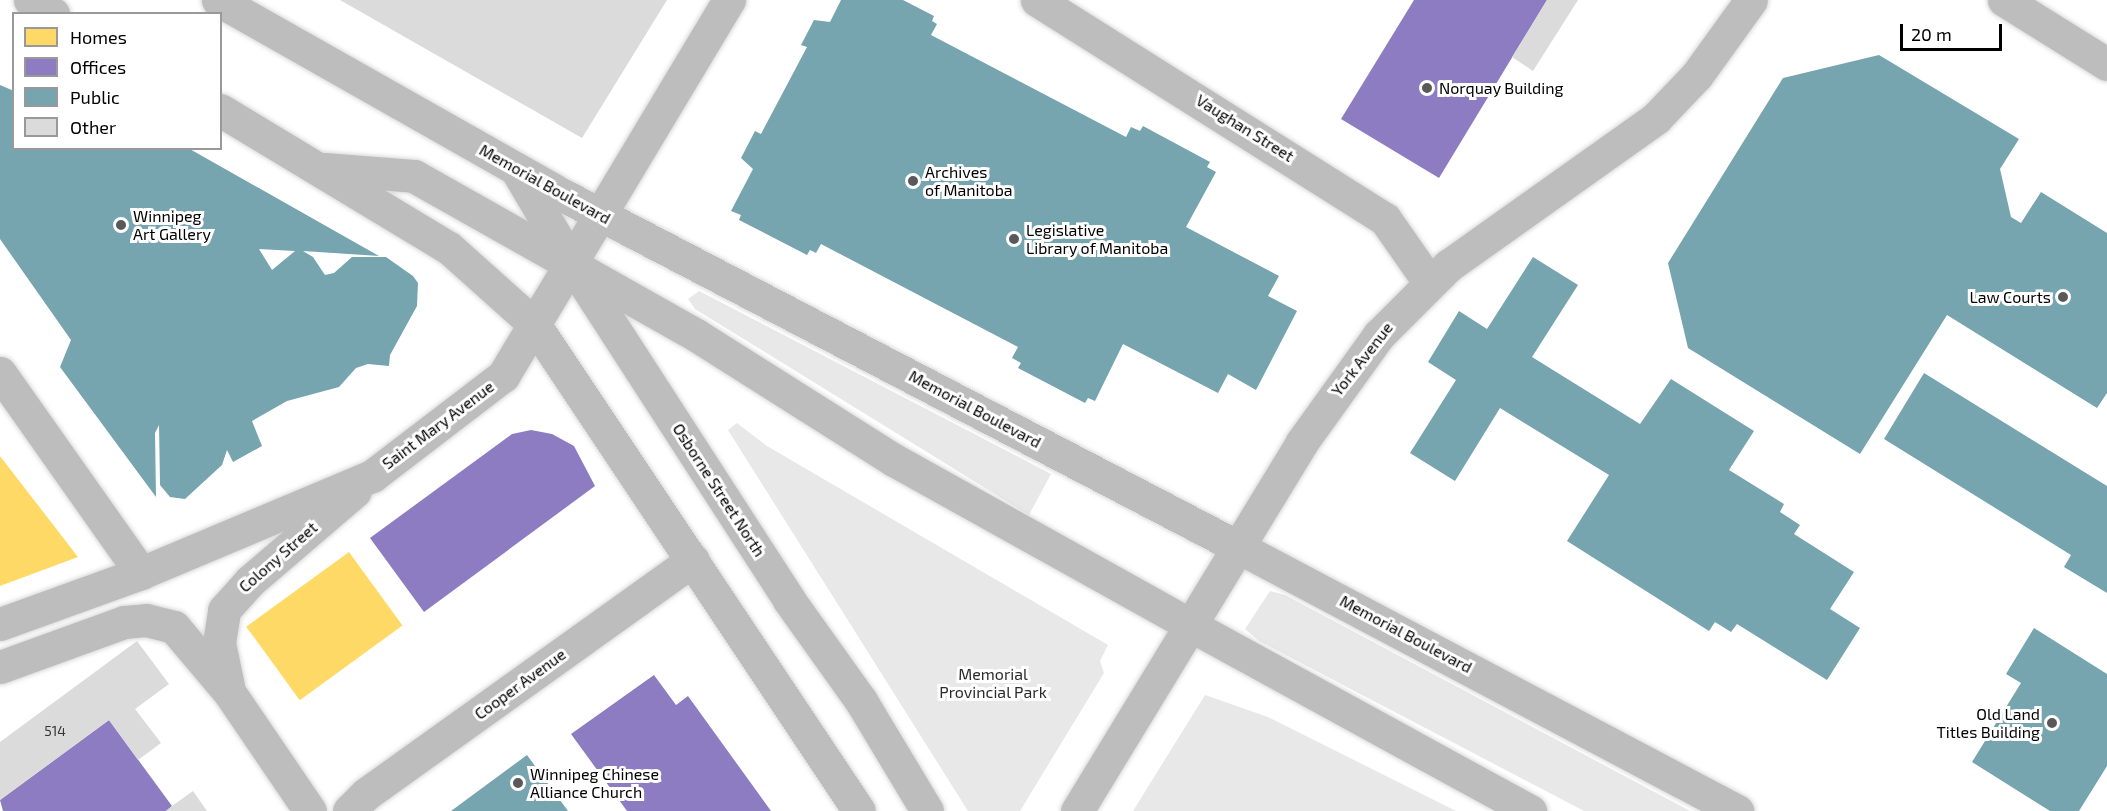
<!DOCTYPE html>
<html>
<head>
<meta charset="utf-8">
<style>
  body { margin:0 }
  #map { position:relative; width:2107px; height:811px; overflow:hidden; background:#fff; font-family:"Exo 2",sans-serif }
  div>[style] { position:absolute }
  [style*='--x'] { left:calc(var(--x)*1px); top:calc(var(--y)*1px); width:calc(var(--w)*1px); rotate:calc(var(--a)*1deg) }
  .green>* { inset:0; background:#e8e8e8 }
  .homes>* { inset:0; background:#ffd966; transform-origin:0 0 }
  .offices>* { inset:0; background:#8e7cc3 }
  .public>* { inset:0; background:#76a5af }
  .building>* { inset:0; background:#dbdbdb }
  .roads { filter:drop-shadow(0 0 2px #dbdbdb) drop-shadow(0 0 2px #dbdbdb) }
  .minor>* { height:33px; margin:-16.5px; padding:0 16.5px; transform-origin:16.5px; border-radius:16.5px; background:#bdbdbd }
  .major>* { height:33px; margin:-16.5px; padding:0 16.5px; transform-origin:16.5px; border-radius:16.5px; background:#bdbdbd }
  .dots>* { width:16px; height:16px; translate:-50% -50%; box-sizing:border-box; border:3px solid #fff; border-radius:50% }
  span { translate:-50% -50%; white-space:nowrap; text-align:center; line-height:1.15; -webkit-text-stroke:6px #fff; paint-order:stroke }
  .number-label { font-size:14px; color:#373737 }
  .number-label span { -webkit-text-stroke-width:0 }
  .poi-label { font-size:16px; color:#000 }
  .left { translate:0 -50%; text-align:left }
  .right { translate:-100% -50%; text-align:right }
  .street-label { font-size:16px; color:#000 }
  .park-label { font-size:16px; color:#2c2c2c }
  .legend { position:absolute; left:12px; top:12px; width:210px; height:138px; box-sizing:border-box; background:#fff; border:2px solid #999; margin:0; padding:8px 10px; list-style:none; font-size:18px; color:#000 }
  .legend li { display:flex; align-items:center; gap:12px; height:30px }
  .legend b { width:30px; border:2px solid #999 }
  .scale { position:absolute; left:1900px; top:24px; width:102px; height:27px; box-sizing:border-box; border:3px solid #000; border-top:0; padding-left:8px; font-size:18px; line-height:21px; white-space:nowrap; color:#000; -webkit-text-stroke:4px #fff; paint-order:stroke }
</style>
</head>
<body>
<div id="map">
  <div class="green">
    <div style="clip-path:polygon(699px 291px,1051px 474px,1029px 515px,695px 309px,688px 299px)"></div>
    <div style="clip-path:polygon(737px 423px,767px 446px,1108px 645px,1100px 661px,1104px 673px,1020px 811px,968px 811px,728px 430px)"></div>
    <div style="clip-path:polygon(1270px 591px,1285px 595px,1690px 811px,1584px 811px,1259px 641px,1245px 629px)"></div>
    <div style="clip-path:polygon(1205px 695px,1268px 717px,1456px 811px,1133px 811px)"></div>
  </div>
  <div class="homes">
    <div style="clip-path:polygon(0 456px,78px 557px,0 586px)"></div>
    <div style="left:349px;top:552px;width:91px;height:127px;rotate:54deg"></div>
  </div>
  <div class="offices">
    <div style="clip-path:polygon(1414px 0,1547px 0,1439px 178px,1341px 119px)"></div>
    <div style="clip-path:polygon(531px 430px,552px 434px,574px 446px,595px 486px,424px 612px,370px 538px,512px 434px)"></div>
    <div style="clip-path:polygon(654px 675px,676px 705px,688px 696px,771px 811px,627px 811px,571px 734px)"></div>
    <div style="clip-path:polygon(109px 720px,172px 806px,166px 811px,3px 811px,0 800px)"></div>
  </div>
  <div class="public">
    <div style="clip-path:polygon(841px 0,903px 0,934px 16px,932px 21px,937px 24px,931px 35px,1126px 137px,1131px 127px,1140px 131px,1143px 126px,1210px 162px,1207px 167px,1216px 172px,1186px 227px,1279px 276px,1268px 296px,1297px 311px,1256px 390px,1228px 374px,1218px 393px,1123px 344px,1095px 401px,1088px 398px,1085px 403px,1018px 368px,1021px 363px,1012px 358px,1018px 347px,821px 244px,816px 253px,810px 250px,807px 255px,739px 220px,741px 215px,731px 211px,753px 169px,741px 158px,755px 131px,761px 134px,807px 47px,801px 45px,814px 20px,830px 22px)"></div>
    <div style="clip-path:polygon(1879px 55px,2019px 139px,2000px 169px,2011px 217px,2021px 223px,2041px 192px,2107px 233px,2107px 393px,2097px 408px,1947px 315px,1860px 454px,1688px 348px,1668px 263px,1783px 78px)"></div>
    <div style="clip-path:polygon(evenodd,0 85px,14px 91px,14px 148px,188px 148px,379px 256px,303px 251px,313px 257px,325px 275px,334px 273px,352px 257px,386px 257px,413px 276px,418px 283px,417px 306px,390px 355px,389px 366px,368px 364px,356px 368px,339px 387px,287px 401px,252px 421px,262px 446px,233px 462px,227px 450px,222px 465px,185px 499px,170px 497px,160px 485px,159px 425px,155px 433px,156px 497px,60px 367px,71px 340px,0 239px,0 85px,259px 249px,295px 251px,272px 270px,259px 249px)"></div>
    <div style="clip-path:polygon(1533px 257px,1578px 285px,1532px 357px,1640px 424px,1671px 379px,1754px 431px,1729px 470px,1784px 504px,1780px 512px,1800px 525px,1794px 534px,1854px 572px,1830px 609px,1860px 628px,1827px 680px,1737px 624px,1731px 632px,1715px 622px,1709px 631px,1567px 541px,1609px 475px,1500px 408px,1455px 481px,1410px 453px,1456px 380px,1428px 362px,1459px 311px,1487px 329px)"></div>
    <div style="clip-path:polygon(1924px 373px,2107px 486px,2107px 593px,2064px 567px,2071px 555px,1884px 439px)"></div>
    <div style="clip-path:polygon(2034px 628px,2107px 674px,2107px 766px,2079px 811px,2050px 811px,1972px 762px,2021px 683px,2006px 674px)"></div>
    <div style="clip-path:polygon(527px 755px,568px 811px,451px 811px)"></div>
  </div>
  <div class="building">
    <div style="clip-path:polygon(340px 0,667px 0,582px 138px)"></div>
    <div style="clip-path:polygon(1547px 0,1578px 0,1533px 71px,1512px 57px)"></div>
    <div style="clip-path:polygon(137px 641px,169px 684px,135px 709px,161px 743px,138px 760px,109px 720px,0 800px,0 742px)"></div>
    <div style="clip-path:polygon(193px 791px,207px 811px,166px 811px,172px 806px)"></div>
  </div>
  <div class="roads">
    <div class="minor">
      <div style="--x:1037;--y:0;--w:411;--a:32.2"></div>
      <div style="--x:1385;--y:219;--w:77;--a:55.1"></div>
      <div style="--x:2004;--y:0;--w:121;--a:31.9"></div>
      <div style="--x:0;--y:373;--w:245;--a:54.8"></div>
      <div style="--x:1238;--y:547;--w:565;--a:27.88"></div>
      <div style="--x:1190;--y:625;--w:388;--a:28.7"></div>
      <div style="--x:349;--y:811;--w:24;--a:-45"></div>
      <div style="--x:366;--y:794;--w:402;--a:-35.6"></div>
    </div>
    <div class="major">
      <div style="--x:30;--y:0;--w:27;--a:31"></div>
      <div style="--x:218;--y:0;--w:387;--a:29.5"></div>
      <div style="--x:555;--y:191;--w:770;--a:27.53"></div>
      <div style="--x:220;--y:110;--w:267;--a:31.1"></div>
      <div style="--x:449;--y:248;--w:114;--a:41.8"></div>
      <div style="--x:534;--y:324;--w:585;--a:56.28"></div>
      <div style="--x:324;--y:169;--w:90;--a:4.4"></div>
      <div style="--x:414;--y:176;--w:324;--a:29.4"></div>
      <div style="--x:696;--y:335;--w:234;--a:32.3"></div>
      <div style="--x:894;--y:460;--w:339;--a:29.1"></div>
      <div style="--x:516;--y:169;--w:110;--a:59.5"></div>
      <div style="--x:572;--y:264;--w:400;--a:57.1"></div>
      <div style="--x:789;--y:600;--w:124;--a:54.5"></div>
      <div style="--x:861;--y:701;--w:128;--a:59"></div>
      <div style="--x:0;--y:624;--w:150;--a:-19.9"></div>
      <div style="--x:141;--y:573;--w:251;--a:-22.8"></div>
      <div style="--x:372;--y:476;--w:165;--a:-37.4"></div>
      <div style="--x:503;--y:376;--w:439;--a:-59"></div>
      <div style="--x:0;--y:667;--w:132;--a:-19.9"></div>
      <div style="--x:124;--y:622;--w:22;--a:-5"></div>
      <div style="--x:146;--y:620;--w:29;--a:14"></div>
      <div style="--x:174;--y:627;--w:85;--a:49.8"></div>
      <div style="--x:229;--y:692;--w:144;--a:55.8"></div>
      <div style="--x:228;--y:686;--w:44;--a:-101.8"></div>
      <div style="--x:219;--y:643;--w:33;--a:-81"></div>
      <div style="--x:224;--y:610;--w:39;--a:-48"></div>
      <div style="--x:250;--y:581;--w:138;--a:-40.6"></div>
      <div style="--x:1077;--y:811;--w:432;--a:-58.6"></div>
      <div style="--x:1302;--y:442;--w:132;--a:-54.3"></div>
      <div style="--x:1379;--y:335;--w:98;--a:-45"></div>
      <div style="--x:1448;--y:266;--w:255;--a:-35.4"></div>
      <div style="--x:1656;--y:118;--w:59;--a:-46.4"></div>
      <div style="--x:1697;--y:75;--w:92;--a:-54.2"></div>
    </div>
  </div>
  <div class="dots">
    <div style="left:1427px;top:88px;background:#595959"></div>
    <div style="left:913px;top:181px;background:#595959"></div>
    <div style="left:121px;top:225px;background:#595959"></div>
    <div style="left:1014px;top:239px;background:#595959"></div>
    <div style="left:2063px;top:297px;background:#595959"></div>
    <div style="left:2052px;top:723px;background:#595959"></div>
    <div style="left:518px;top:783px;background:#595959"></div>
  </div>
  <div class="number-label">
    <span style="left:55px;top:731px">514</span>
  </div>
  <div class="poi-label">
    <span class="left" style="left:1439px;top:88px">Norquay Building</span>
    <span class="left" style="left:925px;top:181px">Archives<br>of Manitoba</span>
    <span class="left" style="left:133px;top:225px">Winnipeg<br>Art Gallery</span>
    <span class="left" style="left:1026px;top:239px">Legislative<br>Library of Manitoba</span>
    <span class="right" style="left:2051px;top:297px">Law Courts</span>
    <span class="right" style="left:2040px;top:723px">Old Land<br>Titles Building</span>
    <span class="left" style="left:530px;top:783px">Winnipeg Chinese<br>Alliance Church</span>
  </div>
  <div class="street-label">
    <span style="left:1245px;top:128px;rotate:32deg">Vaughan Street</span>
    <span style="left:545px;top:184px;rotate:29deg">Memorial Boulevard</span>
    <span style="left:1362px;top:359px;rotate:-52deg">York Avenue</span>
    <span style="left:975px;top:409px;rotate:28deg">Memorial Boulevard</span>
    <span style="left:438px;top:425px;rotate:-37deg">Saint Mary Avenue</span>
    <span style="left:719px;top:490px;rotate:57deg">Osborne Street North</span>
    <span style="left:278px;top:557px;rotate:-41deg">Colony Street</span>
    <span style="left:1406px;top:634px;rotate:28deg">Memorial Boulevard</span>
    <span style="left:520px;top:684px;rotate:-36deg">Cooper Avenue</span>
  </div>
  <div class="park-label">
    <span style="left:993px;top:683px">Memorial<br>Provincial Park</span>
  </div>
  <ul class="legend">
  <li><b style="height:16px;background:#ffd966"></b>Homes</li>
  <li><b style="height:16px;background:#8e7cc3"></b>Offices</li>
  <li><b style="height:16px;background:#76a5af"></b>Public</li>
  <li><b style="height:16px;background:#dbdbdb"></b>Other</li>
  </ul>
  <div class="scale">20 m</div>
</div>
</body>
</html>
